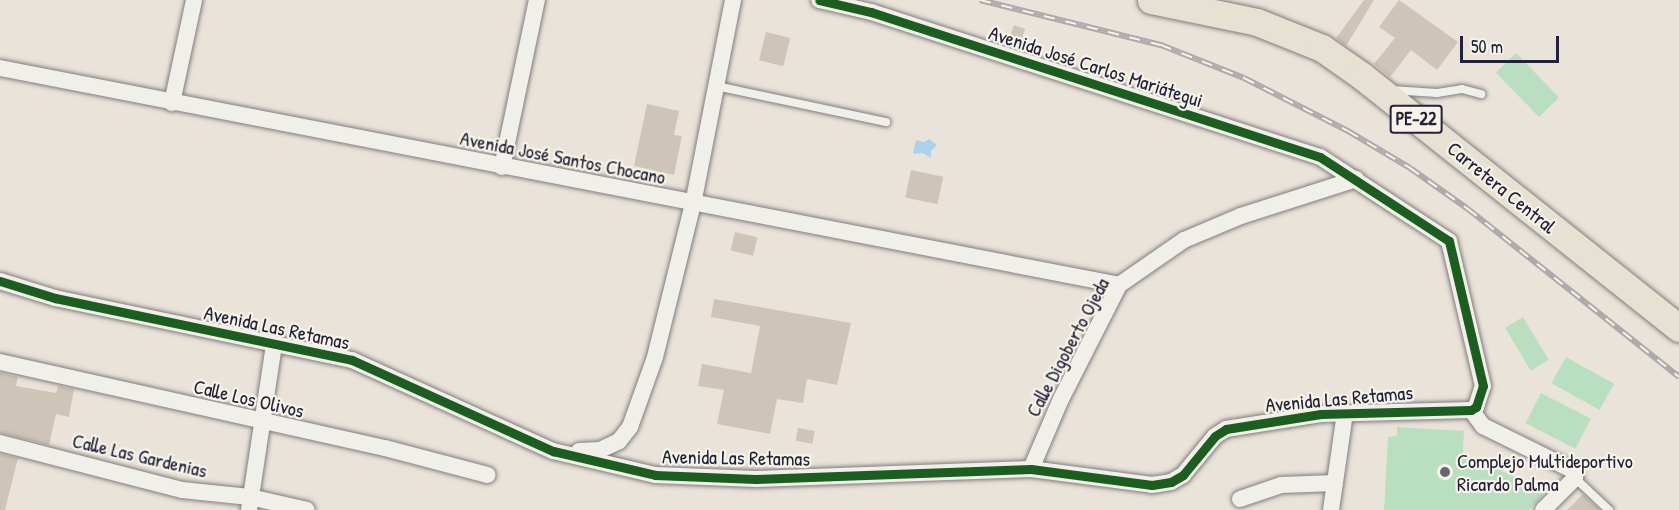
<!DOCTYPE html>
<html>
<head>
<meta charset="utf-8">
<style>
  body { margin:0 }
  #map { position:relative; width:1679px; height:510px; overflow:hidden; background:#eae3da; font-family:"Patrick Hand",sans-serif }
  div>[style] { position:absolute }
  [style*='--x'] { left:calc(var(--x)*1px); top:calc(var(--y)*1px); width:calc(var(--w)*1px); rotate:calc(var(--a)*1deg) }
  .green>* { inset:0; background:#badfc0; transform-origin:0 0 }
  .water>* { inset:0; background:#aed1eb }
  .building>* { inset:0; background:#cfc4b8; transform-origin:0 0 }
  .roads { filter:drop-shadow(0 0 2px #807d7e) drop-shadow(0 0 2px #807d7e) }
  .service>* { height:8px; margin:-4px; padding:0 4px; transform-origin:4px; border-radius:4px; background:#f1efea }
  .minor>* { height:16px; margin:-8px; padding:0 8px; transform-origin:8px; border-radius:8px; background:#f1efea }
  .trunk>* { height:27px; margin:-13.5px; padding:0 13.5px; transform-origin:13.5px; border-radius:13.5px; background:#e6e1d2 }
  .rail>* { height:6px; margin-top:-3px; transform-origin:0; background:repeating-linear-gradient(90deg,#f7f3e8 0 11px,#acaaaa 0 22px); box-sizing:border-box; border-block:2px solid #acaaaa }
  .cycleway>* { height:9px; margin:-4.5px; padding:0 4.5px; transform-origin:4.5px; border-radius:4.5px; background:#1b5e20 }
  .dots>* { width:16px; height:16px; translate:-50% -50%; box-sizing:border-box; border:3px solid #f7f3e8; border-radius:50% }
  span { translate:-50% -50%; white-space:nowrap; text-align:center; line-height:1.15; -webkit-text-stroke:4.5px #f7f3e8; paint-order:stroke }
  .shield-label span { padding:2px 4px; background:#f7f3e8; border:2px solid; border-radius:4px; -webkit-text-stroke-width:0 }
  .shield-label { font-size:18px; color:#22223b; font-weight:700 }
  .street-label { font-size:20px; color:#22223b }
  .poi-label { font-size:20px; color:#22223b }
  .left { translate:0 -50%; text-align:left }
  .scale { position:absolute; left:1460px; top:36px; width:99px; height:27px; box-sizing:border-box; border:3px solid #22223b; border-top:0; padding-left:8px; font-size:18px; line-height:21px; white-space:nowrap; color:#22223b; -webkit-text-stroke:4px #f7f3e8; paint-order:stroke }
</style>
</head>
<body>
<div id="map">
  <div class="green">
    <div style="left:1516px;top:53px;width:62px;height:28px;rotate:46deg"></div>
    <div style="left:1523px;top:317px;width:50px;height:21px;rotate:59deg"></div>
    <div style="left:1566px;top:357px;width:55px;height:30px;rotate:29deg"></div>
    <div style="left:1541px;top:393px;width:56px;height:34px;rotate:27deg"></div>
    <div style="clip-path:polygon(1397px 427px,1464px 431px,1463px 455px,1547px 490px,1529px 510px,1384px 510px,1388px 437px,1397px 436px)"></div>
  </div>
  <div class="water">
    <div style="clip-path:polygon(929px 139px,937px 145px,931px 151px,931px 158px,923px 153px,913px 154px,916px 140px,924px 142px)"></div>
  </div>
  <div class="building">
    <div style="clip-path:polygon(1364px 0,1374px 0,1346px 46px,1336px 38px)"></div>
    <div style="clip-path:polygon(1399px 0,1458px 42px,1437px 70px,1411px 50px,1390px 77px,1374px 64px,1395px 38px,1379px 27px)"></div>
    <div style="left:1014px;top:25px;width:12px;height:20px;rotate:20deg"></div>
    <div style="left:766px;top:32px;width:25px;height:29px;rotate:14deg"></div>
    <div style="clip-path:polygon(647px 104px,679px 111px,674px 135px,682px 136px,674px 175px,634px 166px)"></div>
    <div style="left:911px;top:170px;width:33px;height:28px;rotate:12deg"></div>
    <div style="left:735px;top:232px;width:23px;height:19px;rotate:13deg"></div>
    <div style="clip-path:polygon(714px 299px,851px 323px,837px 385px,807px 379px,803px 403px,777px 399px,770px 434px,717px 424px,724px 390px,698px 386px,702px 364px,751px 373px,760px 326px,711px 317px)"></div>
    <div style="clip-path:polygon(0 373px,18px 377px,16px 386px,56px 393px,58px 386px,74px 389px,69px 417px,56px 414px,49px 445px,0 433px)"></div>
    <div style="left:798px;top:428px;width:17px;height:13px;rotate:10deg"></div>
    <div style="clip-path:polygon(0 454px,18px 458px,5px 510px,0 510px)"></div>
    <div style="clip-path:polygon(1583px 494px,1600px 510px,1567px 510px)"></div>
  </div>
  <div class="roads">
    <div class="service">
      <div style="--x:716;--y:86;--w:174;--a:12"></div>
      <div style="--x:1391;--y:90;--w:46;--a:3.7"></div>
      <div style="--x:1437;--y:93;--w:25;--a:-9"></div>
      <div style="--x:1462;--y:89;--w:20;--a:15"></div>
      <div style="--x:1575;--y:478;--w:47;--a:43.3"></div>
    </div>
    <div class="minor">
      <div style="--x:0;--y:68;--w:1140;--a:10.97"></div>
      <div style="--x:172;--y:103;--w:105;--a:-77.9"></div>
      <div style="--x:502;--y:167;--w:171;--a:-78.2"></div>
      <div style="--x:0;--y:281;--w:58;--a:17.2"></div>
      <div style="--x:55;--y:298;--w:303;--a:11.8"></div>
      <div style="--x:352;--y:360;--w:221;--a:24.4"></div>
      <div style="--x:553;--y:451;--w:105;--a:13.2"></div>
      <div style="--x:655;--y:475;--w:101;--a:2.3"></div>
      <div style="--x:756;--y:479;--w:275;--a:-2.1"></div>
      <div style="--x:1031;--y:469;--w:122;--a:7.5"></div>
      <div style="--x:1152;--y:485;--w:19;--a:-9"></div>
      <div style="--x:1171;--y:482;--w:14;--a:-30"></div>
      <div style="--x:1183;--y:475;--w:50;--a:-50.6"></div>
      <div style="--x:1215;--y:436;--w:13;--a:-32"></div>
      <div style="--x:1226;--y:429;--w:96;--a:-9"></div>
      <div style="--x:1321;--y:414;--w:150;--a:-1.5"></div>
      <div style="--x:1471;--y:410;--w:6;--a:-31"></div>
      <div style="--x:1476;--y:407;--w:22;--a:-72"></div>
      <div style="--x:1483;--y:386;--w:149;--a:-103.2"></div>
      <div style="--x:1449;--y:241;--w:154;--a:-146.9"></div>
      <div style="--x:1320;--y:157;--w:472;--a:-162.1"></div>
      <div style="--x:871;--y:12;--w:53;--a:-167"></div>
      <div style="--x:0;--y:362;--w:394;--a:12.6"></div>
      <div style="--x:385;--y:448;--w:106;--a:14.7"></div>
      <div style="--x:1471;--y:410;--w:20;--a:53"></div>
      <div style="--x:1483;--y:426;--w:102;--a:26.3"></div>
      <div style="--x:1574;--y:471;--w:7;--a:82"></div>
      <div style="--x:1575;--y:478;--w:45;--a:135"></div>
      <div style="--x:0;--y:443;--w:188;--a:14.5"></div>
      <div style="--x:182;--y:490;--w:68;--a:5.9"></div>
      <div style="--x:250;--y:497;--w:58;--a:12.8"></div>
      <div style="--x:579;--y:451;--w:21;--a:-3"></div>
      <div style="--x:600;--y:450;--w:21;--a:-25"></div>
      <div style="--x:619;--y:441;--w:18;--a:-52"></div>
      <div style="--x:630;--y:427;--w:74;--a:-70.3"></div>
      <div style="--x:655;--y:357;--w:158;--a:-76.1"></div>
      <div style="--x:693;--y:204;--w:208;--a:-78.9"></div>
      <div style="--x:1031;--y:469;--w:76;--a:-66.8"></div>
      <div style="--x:1061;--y:399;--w:128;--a:-63"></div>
      <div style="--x:1119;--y:285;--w:79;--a:-34.7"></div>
      <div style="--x:1184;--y:240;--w:62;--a:-22.8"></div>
      <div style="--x:1241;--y:216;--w:121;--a:-17.8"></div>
      <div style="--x:1240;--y:499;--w:43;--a:-18.9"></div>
      <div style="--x:1281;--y:485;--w:54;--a:-2.1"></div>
      <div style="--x:249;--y:510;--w:167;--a:-81.4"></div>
      <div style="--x:1331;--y:510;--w:98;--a:-81.8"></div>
    </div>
    <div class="trunk">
      <div style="--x:1151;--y:0;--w:108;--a:11.7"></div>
      <div style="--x:1257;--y:22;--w:70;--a:21.8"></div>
      <div style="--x:1322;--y:48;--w:49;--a:35"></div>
      <div style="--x:1362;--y:76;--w:405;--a:38.5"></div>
    </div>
  </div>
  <div class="rail">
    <div style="--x:980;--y:0;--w:187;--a:14"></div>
    <div style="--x:1161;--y:45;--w:89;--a:21.7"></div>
    <div style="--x:1244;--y:78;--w:117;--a:27"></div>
    <div style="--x:1348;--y:131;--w:72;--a:30.8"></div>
    <div style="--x:1410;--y:168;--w:71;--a:35.3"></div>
    <div style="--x:1468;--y:209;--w:270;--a:38.5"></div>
  </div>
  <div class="cycleway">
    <div style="--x:0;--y:281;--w:58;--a:17.2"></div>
    <div style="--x:55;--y:298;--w:303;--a:11.8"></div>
    <div style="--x:352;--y:360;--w:221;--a:24.4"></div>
    <div style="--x:553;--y:451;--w:105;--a:13.2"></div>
    <div style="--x:655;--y:475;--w:101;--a:2.3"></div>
    <div style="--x:756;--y:479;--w:275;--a:-2.1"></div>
    <div style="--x:1031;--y:469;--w:122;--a:7.5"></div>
    <div style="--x:1152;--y:485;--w:19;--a:-9"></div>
    <div style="--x:1171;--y:482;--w:14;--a:-30"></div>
    <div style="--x:1183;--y:475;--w:50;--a:-50.6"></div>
    <div style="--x:1215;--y:436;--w:13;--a:-32"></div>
    <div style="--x:1226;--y:429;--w:96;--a:-9"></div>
    <div style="--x:1321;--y:414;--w:150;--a:-1.5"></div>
    <div style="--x:1471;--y:410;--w:6;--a:-31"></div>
    <div style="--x:1476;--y:407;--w:22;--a:-72"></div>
    <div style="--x:1483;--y:386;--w:149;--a:-103.2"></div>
    <div style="--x:1449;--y:241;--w:154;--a:-146.9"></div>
    <div style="--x:1320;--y:157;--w:472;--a:-162.1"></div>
    <div style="--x:871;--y:12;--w:53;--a:-167"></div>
  </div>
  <div class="dots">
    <div style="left:1445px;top:472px;background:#686673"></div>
  </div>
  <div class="shield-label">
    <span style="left:1416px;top:119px">PE-22</span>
  </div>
  <div class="street-label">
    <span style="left:1096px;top:66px;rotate:18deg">Avenida José Carlos Mariátegui</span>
    <span style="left:563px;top:157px;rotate:11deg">Avenida José Santos Chocano</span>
    <span style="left:1502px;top:187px;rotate:39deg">Carretera Central</span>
    <span style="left:277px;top:327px;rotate:12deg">Avenida Las Retamas</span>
    <span style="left:1067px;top:347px;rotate:-62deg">Calle Digoberto Ojeda</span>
    <span style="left:249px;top:398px;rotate:13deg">Calle Los Olivos</span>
    <span style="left:1339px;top:398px;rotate:-5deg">Avenida Las Retamas</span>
    <span style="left:140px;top:455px;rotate:13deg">Calle Las Gardenias</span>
    <span style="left:736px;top:457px;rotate:1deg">Avenida Las Retamas</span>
  </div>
  <div class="poi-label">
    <span class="left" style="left:1457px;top:472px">Complejo Multideportivo<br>Ricardo Palma</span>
  </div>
  <div class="scale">50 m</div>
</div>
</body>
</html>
